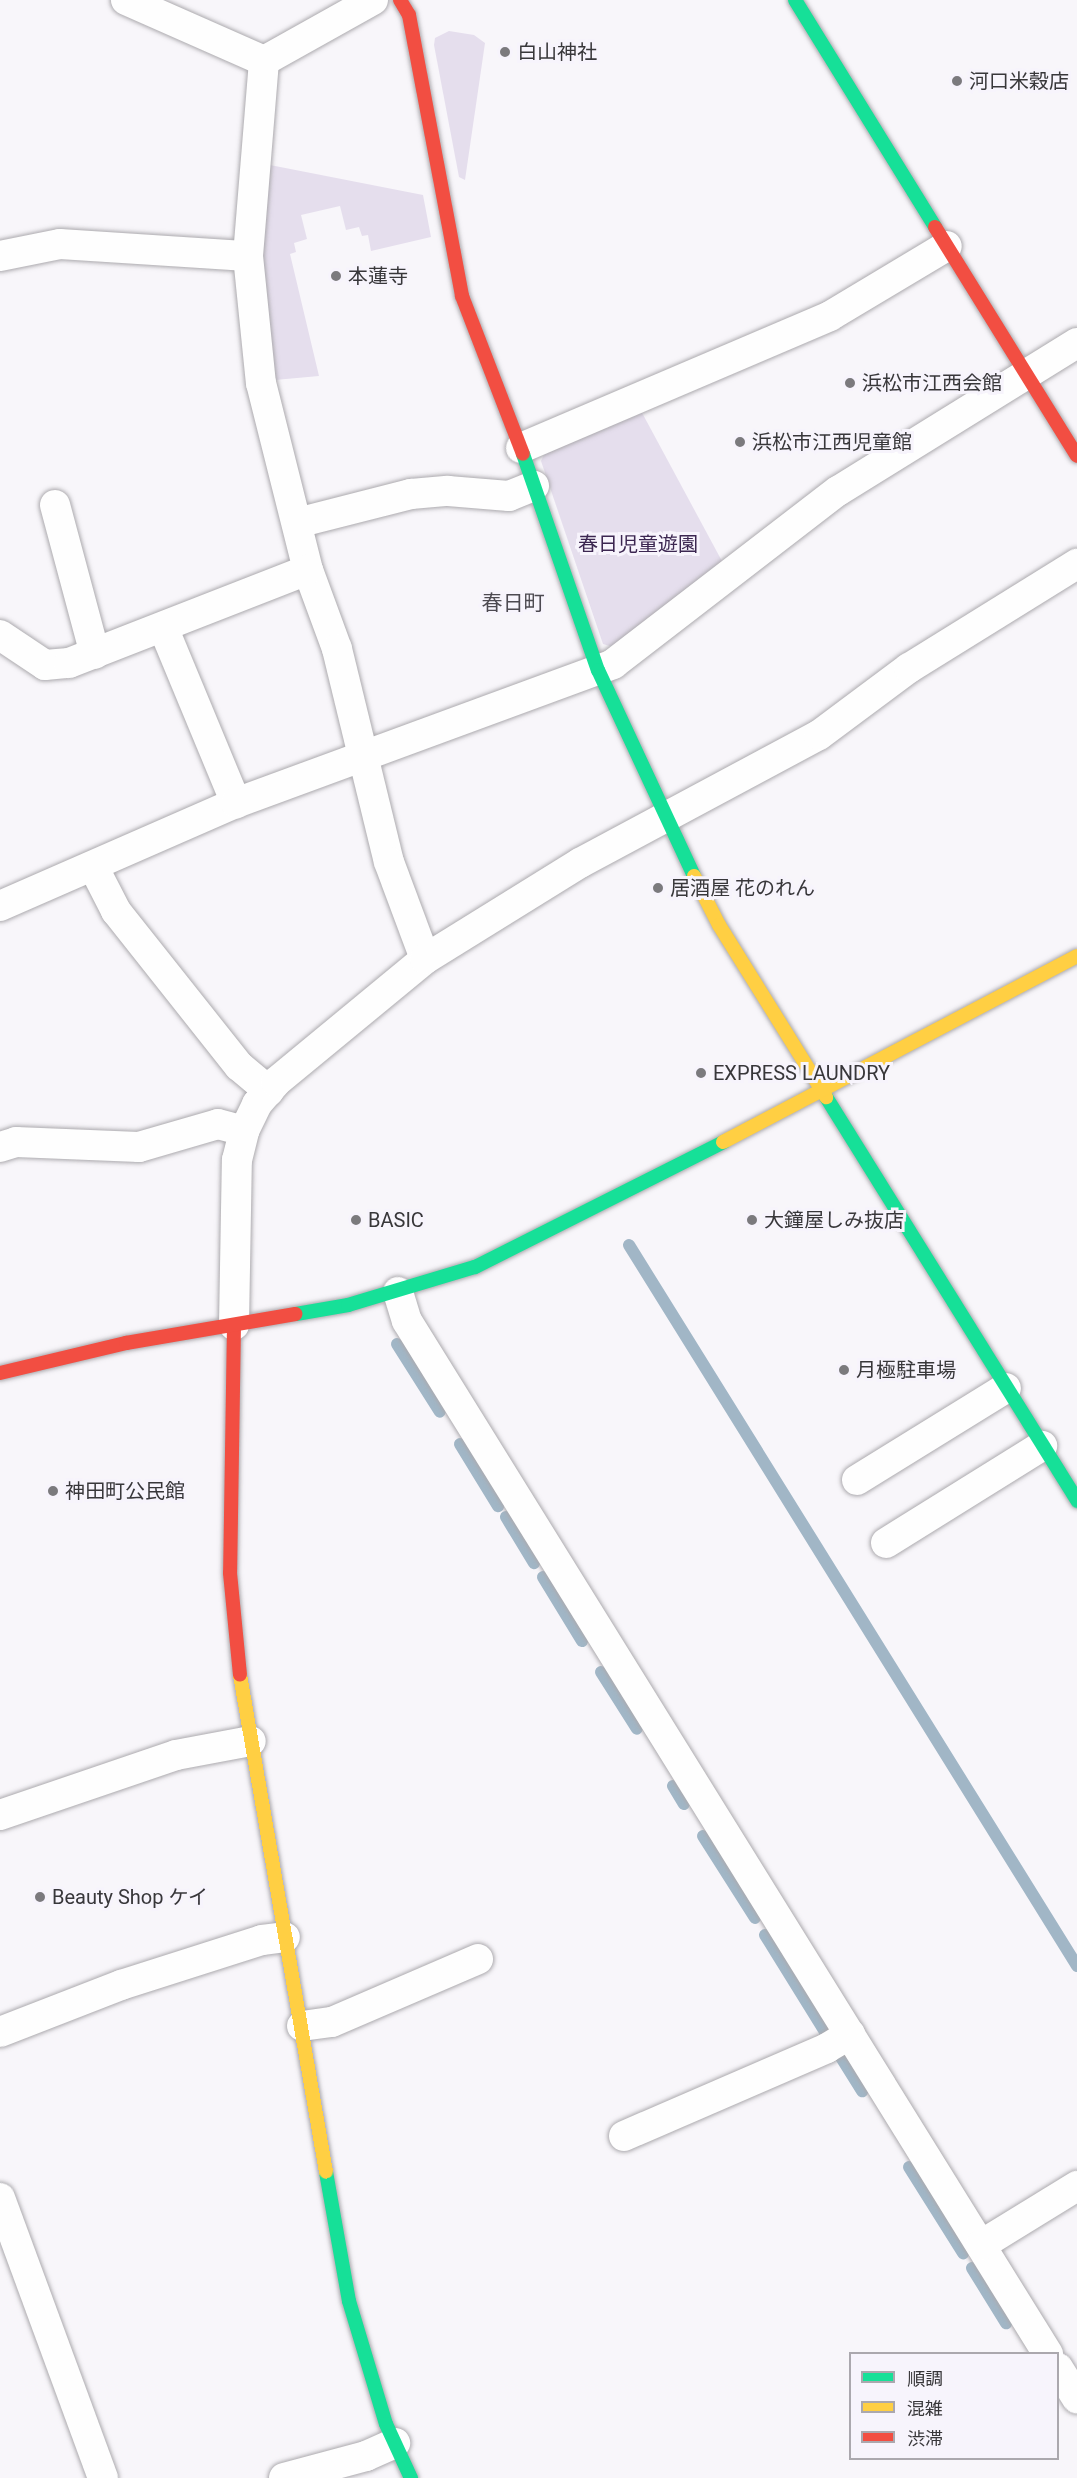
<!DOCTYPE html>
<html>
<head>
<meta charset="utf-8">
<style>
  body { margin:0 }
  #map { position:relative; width:1077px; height:2478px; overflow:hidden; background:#f8f6fa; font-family:Roboto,"Noto Sans JP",sans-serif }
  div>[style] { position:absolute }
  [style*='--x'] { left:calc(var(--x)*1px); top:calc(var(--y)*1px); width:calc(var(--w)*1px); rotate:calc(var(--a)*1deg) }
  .green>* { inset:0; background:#e5deed }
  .stream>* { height:12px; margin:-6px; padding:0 6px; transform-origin:6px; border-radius:6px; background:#a1b6c6 }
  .roads { filter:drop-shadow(0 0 2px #acaaae) drop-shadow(0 0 2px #acaaae) }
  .street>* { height:30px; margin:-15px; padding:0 15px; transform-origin:15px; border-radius:15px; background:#fefefe }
  .fast>* { height:14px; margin:-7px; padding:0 7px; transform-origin:7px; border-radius:7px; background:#16e098 }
  .slow>* { height:14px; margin:-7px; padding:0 7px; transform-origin:7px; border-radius:7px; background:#ffcf43 }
  .jam>* { height:14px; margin:-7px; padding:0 7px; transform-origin:7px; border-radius:7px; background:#f24e42 }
  .dots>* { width:16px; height:16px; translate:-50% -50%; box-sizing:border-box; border:3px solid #f7f4fc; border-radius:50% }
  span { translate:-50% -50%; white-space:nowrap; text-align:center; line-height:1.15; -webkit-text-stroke:6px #f7f4fc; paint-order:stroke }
  .poi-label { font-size:20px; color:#38373a }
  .left { translate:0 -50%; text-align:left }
  .park-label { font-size:20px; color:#3c2751 }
  .neighbourhood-label { font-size:21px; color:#4d4a51 }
  .legend { position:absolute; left:849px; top:2352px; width:210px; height:108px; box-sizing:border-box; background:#f7f4fc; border:2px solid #aba8ae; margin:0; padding:8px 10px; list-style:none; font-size:18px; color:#38373a }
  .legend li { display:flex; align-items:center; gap:12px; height:30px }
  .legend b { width:30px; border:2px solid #aba8ae }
</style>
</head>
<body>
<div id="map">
  <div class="green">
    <div style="clip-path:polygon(449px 31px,474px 35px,485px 43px,465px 180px,459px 177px,434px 45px,435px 38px)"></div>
    <div style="clip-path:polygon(270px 165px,423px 195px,431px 237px,371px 251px,368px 235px,362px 236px,359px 227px,346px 230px,340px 206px,301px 215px,307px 239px,294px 243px,296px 252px,290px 254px,319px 376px,275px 380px,263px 256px)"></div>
    <div style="clip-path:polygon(640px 409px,723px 563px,613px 647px,603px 644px,541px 461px,546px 450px)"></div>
  </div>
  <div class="stream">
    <div style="--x:629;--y:1245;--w:849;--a:58.14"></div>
    <div style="--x:397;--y:1344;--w:80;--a:57.7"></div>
    <div style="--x:460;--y:1444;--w:73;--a:58.5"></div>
    <div style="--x:506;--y:1517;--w:54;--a:58.7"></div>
    <div style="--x:543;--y:1577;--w:75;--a:58.6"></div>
    <div style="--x:601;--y:1672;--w:67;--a:57.7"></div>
    <div style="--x:673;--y:1786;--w:21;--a:59"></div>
    <div style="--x:703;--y:1836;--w:97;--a:57.6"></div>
    <div style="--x:765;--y:1935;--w:118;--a:58.2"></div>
    <div style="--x:839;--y:2054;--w:44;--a:58.1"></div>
    <div style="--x:909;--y:2167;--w:102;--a:57.9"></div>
    <div style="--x:972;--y:2268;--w:65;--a:58.3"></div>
  </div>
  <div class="roads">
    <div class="street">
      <div style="--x:126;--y:0;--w:151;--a:23.8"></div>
      <div style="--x:373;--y:0;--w:125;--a:150.8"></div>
      <div style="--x:264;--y:61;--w:196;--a:94.7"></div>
      <div style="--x:248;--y:256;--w:128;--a:84.2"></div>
      <div style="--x:261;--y:383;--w:193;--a:75.9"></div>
      <div style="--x:308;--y:570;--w:84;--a:69.8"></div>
      <div style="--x:337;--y:649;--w:219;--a:76.3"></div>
      <div style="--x:389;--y:862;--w:103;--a:69.6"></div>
      <div style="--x:0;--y:256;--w:61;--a:-11.3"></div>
      <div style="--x:60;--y:244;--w:188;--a:3.7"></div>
      <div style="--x:521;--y:448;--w:336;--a:-23.1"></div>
      <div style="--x:830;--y:316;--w:136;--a:-30.9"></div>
      <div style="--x:55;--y:505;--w:154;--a:75"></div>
      <div style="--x:297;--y:523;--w:118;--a:-14.3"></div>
      <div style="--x:411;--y:494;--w:37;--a:-5"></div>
      <div style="--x:448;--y:491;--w:61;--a:4.7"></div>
      <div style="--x:509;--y:496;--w:27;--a:-22"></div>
      <div style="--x:163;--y:627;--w:191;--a:67.5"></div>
      <div style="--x:0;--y:635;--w:54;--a:33.7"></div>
      <div style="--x:45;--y:665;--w:24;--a:-5"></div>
      <div style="--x:69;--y:663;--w:256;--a:-21.3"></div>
      <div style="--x:93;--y:866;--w:51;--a:62.9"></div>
      <div style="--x:116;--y:911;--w:198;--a:51.6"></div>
      <div style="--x:239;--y:1066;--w:39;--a:40"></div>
      <div style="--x:0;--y:906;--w:257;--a:-23.6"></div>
      <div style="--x:236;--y:803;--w:402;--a:-20.2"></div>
      <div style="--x:613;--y:664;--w:284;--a:-37.6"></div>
      <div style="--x:838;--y:491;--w:281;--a:-31.8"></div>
      <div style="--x:0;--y:1147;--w:17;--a:-17"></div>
      <div style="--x:16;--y:1142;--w:123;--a:2.3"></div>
      <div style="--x:139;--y:1147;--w:82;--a:-16.2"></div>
      <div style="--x:218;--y:1124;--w:27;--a:15"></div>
      <div style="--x:398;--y:1292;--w:30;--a:73"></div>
      <div style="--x:407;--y:1321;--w:1216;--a:58.18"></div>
      <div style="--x:234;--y:1325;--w:165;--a:-89"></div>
      <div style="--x:237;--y:1160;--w:30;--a:-76"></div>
      <div style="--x:244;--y:1131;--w:30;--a:-64"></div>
      <div style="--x:257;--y:1104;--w:29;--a:-49"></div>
      <div style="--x:276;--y:1082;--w:193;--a:-39.5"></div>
      <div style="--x:425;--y:959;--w:182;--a:-31.8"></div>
      <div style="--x:580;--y:863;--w:271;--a:-28.2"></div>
      <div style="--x:819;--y:735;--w:112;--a:-36.7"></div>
      <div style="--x:909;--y:668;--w:198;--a:-31.8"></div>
      <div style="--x:857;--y:1480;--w:175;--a:-31.7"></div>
      <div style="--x:886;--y:1543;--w:184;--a:-31.9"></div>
      <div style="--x:0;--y:1815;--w:186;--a:-18.8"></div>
      <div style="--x:176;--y:1755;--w:76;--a:-10.6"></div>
      <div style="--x:302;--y:2026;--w:30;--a:-8"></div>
      <div style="--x:332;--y:2022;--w:159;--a:-23.3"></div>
      <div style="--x:0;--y:2032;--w:130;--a:-21.2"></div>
      <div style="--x:121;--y:1985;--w:148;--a:-17.7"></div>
      <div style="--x:262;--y:1940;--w:23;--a:-7"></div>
      <div style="--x:624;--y:2136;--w:221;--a:-23.4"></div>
      <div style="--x:827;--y:2048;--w:27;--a:-31"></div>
      <div style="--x:0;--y:2198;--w:298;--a:69.8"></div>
      <div style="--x:981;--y:2245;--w:113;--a:-31.6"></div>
      <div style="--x:1058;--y:2368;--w:36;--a:58"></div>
      <div style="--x:284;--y:2478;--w:85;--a:-15"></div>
      <div style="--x:366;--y:2456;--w:32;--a:-24"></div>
    </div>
    <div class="fast">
      <div style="--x:795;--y:0;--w:267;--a:58.3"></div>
      <div style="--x:523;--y:454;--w:229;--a:70.9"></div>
      <div style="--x:598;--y:670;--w:227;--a:65"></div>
      <div style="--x:826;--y:1097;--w:476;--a:58.1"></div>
      <div style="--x:296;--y:1314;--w:53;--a:-9.8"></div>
      <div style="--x:348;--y:1305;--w:133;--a:-16.7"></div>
      <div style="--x:475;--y:1267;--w:278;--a:-26.7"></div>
      <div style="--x:326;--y:2172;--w:131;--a:79.9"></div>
      <div style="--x:349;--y:2301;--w:128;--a:73.3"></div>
      <div style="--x:386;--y:2424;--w:60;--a:65.2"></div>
    </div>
    <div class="slow">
      <div style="--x:694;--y:876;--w:55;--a:63"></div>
      <div style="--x:719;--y:925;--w:203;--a:58.1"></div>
      <div style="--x:723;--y:1142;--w:400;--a:-27.7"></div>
      <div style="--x:240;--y:1675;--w:504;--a:80.18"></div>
    </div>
    <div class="jam">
      <div style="--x:400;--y:0;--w:17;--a:59"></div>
      <div style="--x:409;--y:15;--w:286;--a:79.3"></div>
      <div style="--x:462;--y:296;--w:169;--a:68.9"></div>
      <div style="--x:935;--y:227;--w:269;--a:58.2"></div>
      <div style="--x:234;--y:1325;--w:248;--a:90.9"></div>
      <div style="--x:230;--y:1573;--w:102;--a:84.4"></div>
      <div style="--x:0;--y:1373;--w:130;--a:-13.4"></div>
      <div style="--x:126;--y:1343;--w:172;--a:-9.7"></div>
    </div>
  </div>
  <div class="dots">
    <div style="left:505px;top:52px;background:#7b7a7d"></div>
    <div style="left:957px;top:81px;background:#7b7a7d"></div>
    <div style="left:336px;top:276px;background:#7b7a7d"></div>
    <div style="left:850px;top:383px;background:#7b7a7d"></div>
    <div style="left:740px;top:442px;background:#7b7a7d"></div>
    <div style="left:658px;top:888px;background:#7b7a7d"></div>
    <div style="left:701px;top:1073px;background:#7b7a7d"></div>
    <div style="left:356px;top:1220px;background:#7b7a7d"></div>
    <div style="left:752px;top:1220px;background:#7b7a7d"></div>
    <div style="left:844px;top:1370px;background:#7b7a7d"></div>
    <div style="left:53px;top:1491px;background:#7b7a7d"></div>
    <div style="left:40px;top:1897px;background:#7b7a7d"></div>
  </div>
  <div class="poi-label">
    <span class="left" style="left:517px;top:52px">白山神社</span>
    <span class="left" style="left:969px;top:81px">河口米穀店</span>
    <span class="left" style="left:348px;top:276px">本蓮寺</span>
    <span class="left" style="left:862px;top:383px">浜松市江西会館</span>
    <span class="left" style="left:752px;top:442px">浜松市江西児童館</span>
    <span class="left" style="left:670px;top:888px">居酒屋 花のれん</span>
    <span class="left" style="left:713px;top:1073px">EXPRESS LAUNDRY</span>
    <span class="left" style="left:368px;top:1220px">BASIC</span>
    <span class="left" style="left:764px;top:1220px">大鐘屋しみ抜店</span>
    <span class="left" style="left:856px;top:1370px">月極駐車場</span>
    <span class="left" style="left:65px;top:1491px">神田町公民館</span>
    <span class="left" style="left:52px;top:1897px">Beauty Shop ケイ</span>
  </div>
  <div class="park-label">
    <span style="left:638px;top:544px">春日児童遊園</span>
  </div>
  <div class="neighbourhood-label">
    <span style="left:513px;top:603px">春日町</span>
  </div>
  <ul class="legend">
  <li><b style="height:8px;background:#16e098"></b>順調</li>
  <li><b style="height:8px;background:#ffcf43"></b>混雑</li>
  <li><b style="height:8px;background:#f24e42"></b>渋滞</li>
  </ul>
</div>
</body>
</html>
